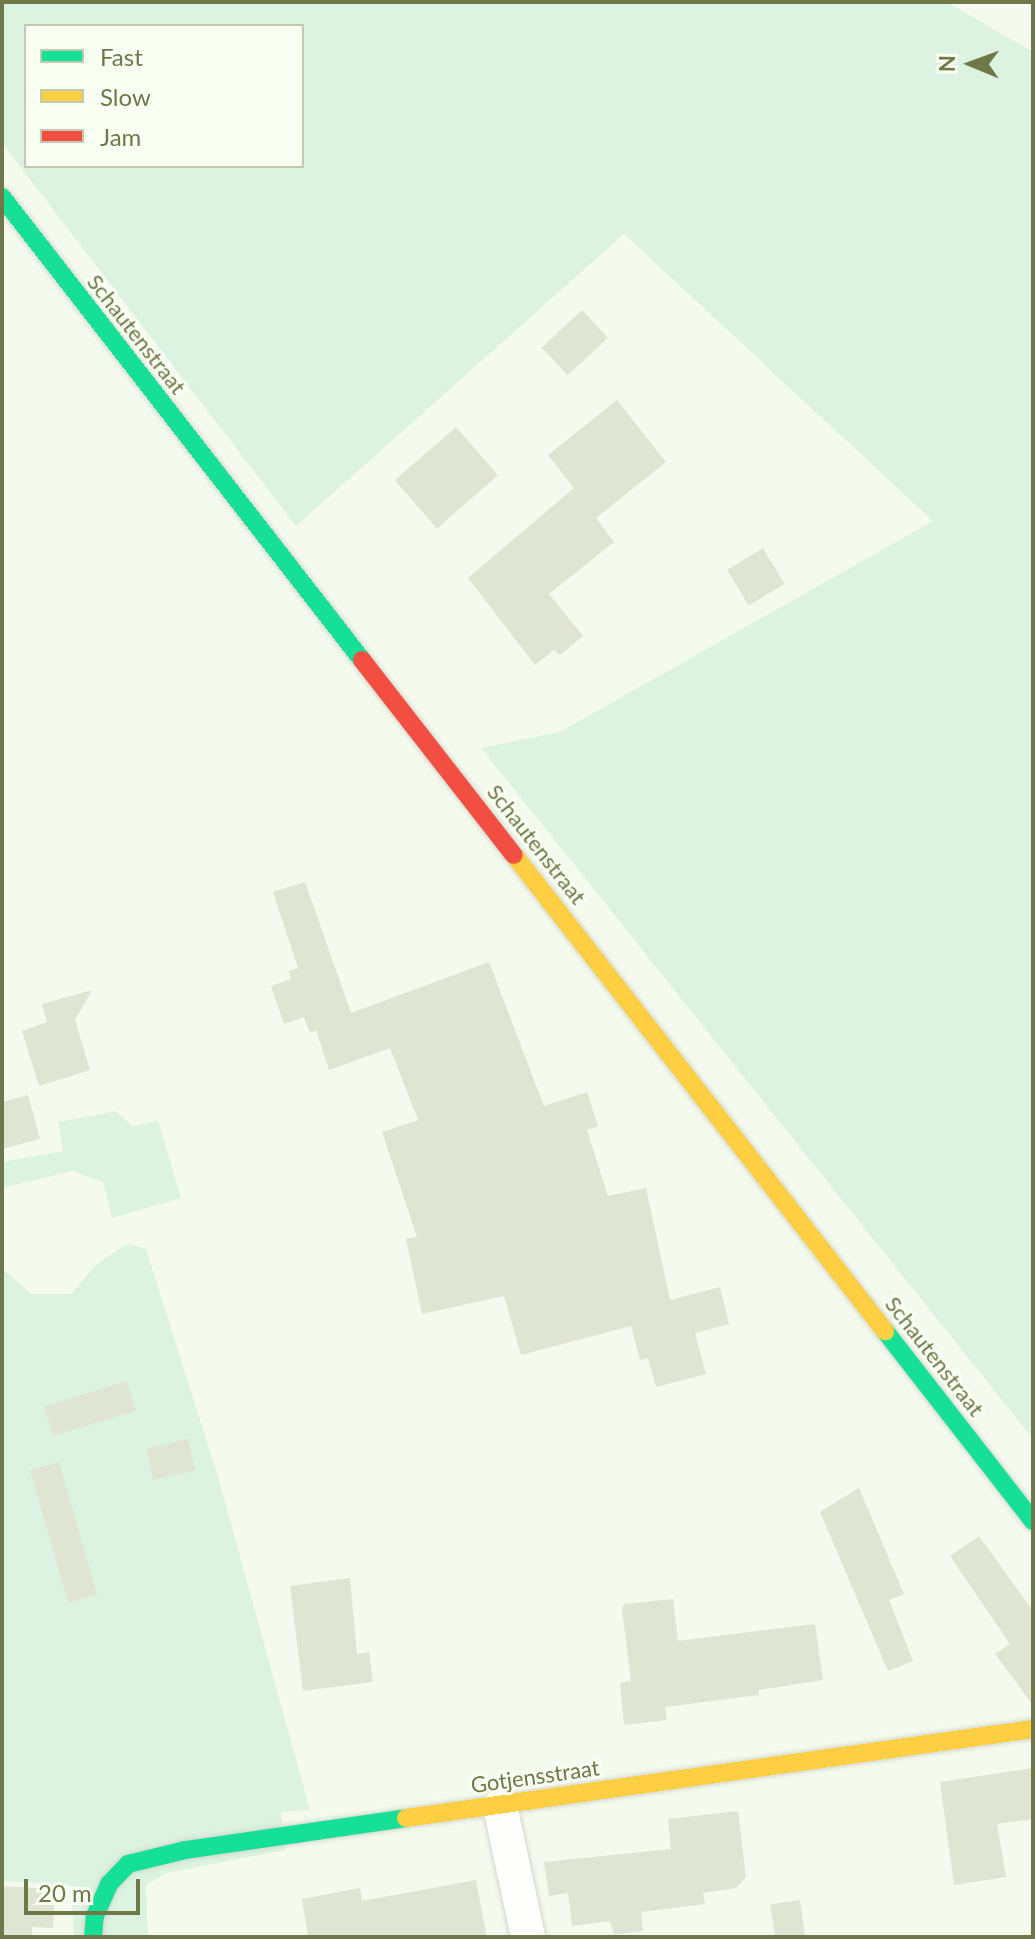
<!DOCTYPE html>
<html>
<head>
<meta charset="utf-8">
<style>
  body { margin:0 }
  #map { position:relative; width:1035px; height:1939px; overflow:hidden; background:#f5faef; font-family:Lato,sans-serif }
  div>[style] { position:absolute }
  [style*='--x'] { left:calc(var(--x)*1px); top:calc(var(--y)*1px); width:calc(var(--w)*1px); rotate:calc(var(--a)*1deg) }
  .green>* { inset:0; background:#dcf3e1 }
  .building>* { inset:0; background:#e0e4d3; transform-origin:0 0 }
  .roads { filter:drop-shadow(0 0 2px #d4d8ca) drop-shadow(0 0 2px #d4d8ca) }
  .street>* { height:34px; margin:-17px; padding:0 17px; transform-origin:17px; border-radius:17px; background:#fefefd }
  .fast>* { height:18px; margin:-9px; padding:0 9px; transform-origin:9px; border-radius:9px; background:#16e098 }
  .slow>* { height:18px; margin:-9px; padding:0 9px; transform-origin:9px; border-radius:9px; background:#ffcf43 }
  .jam>* { height:18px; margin:-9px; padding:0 9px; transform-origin:9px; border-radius:9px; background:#f24e42 }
  span { translate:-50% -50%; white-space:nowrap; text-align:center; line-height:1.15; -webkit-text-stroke:6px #fafff3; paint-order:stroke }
  .street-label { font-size:22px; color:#707748 }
  .frame { position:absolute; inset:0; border:4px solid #707748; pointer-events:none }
  .legend { position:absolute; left:24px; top:24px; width:280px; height:144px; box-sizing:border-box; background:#fafff3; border:2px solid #c3c9af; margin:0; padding:10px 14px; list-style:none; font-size:24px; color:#707748 }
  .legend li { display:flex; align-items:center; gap:16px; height:40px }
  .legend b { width:40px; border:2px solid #c3c9af }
  .north { position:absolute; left:931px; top:24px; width:80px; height:80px; -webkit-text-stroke:6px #fafff3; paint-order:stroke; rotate:271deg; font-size:22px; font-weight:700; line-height:32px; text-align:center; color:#707748 }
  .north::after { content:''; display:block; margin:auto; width:28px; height:36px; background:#707748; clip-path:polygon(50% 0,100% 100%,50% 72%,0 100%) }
  .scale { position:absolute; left:24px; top:1879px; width:116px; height:36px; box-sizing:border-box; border:4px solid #707748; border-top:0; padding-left:10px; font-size:24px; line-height:28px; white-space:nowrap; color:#707748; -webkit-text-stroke:6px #fafff3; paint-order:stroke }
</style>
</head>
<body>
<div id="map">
  <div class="green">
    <div style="clip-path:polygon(evenodd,2px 2px,947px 2px,1033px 52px,1033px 1439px,481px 748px,560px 732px,933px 521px,624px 234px,296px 526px,2px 143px,2px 2px,26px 26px,302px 26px,302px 166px,26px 166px,26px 26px)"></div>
    <div style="clip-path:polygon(116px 1111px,133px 1127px,158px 1120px,181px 1198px,112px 1218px,103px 1182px,72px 1171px,2px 1188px,2px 1162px,63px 1151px,58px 1122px)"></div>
    <div style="clip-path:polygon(126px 1244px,146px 1249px,219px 1480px,310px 1810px,281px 1812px,285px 1850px,166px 1873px,146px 1885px,148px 1937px,74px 1937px,71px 1885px,2px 1881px,2px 1259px,4px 1270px,31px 1294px,71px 1294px,96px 1265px)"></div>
  </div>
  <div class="building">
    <div style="left:582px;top:310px;width:38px;height:55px;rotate:47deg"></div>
    <div style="clip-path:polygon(617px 400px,666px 462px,596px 518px,614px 542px,549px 594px,583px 636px,560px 655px,554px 650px,535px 665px,468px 578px,574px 488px,548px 455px)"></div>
    <div style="left:456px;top:427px;width:64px;height:81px;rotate:49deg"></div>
    <div style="left:763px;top:548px;width:42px;height:42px;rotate:59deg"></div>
    <div style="clip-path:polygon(305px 882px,351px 1013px,489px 962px,544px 1106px,587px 1092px,598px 1126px,587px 1130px,608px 1196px,646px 1188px,670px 1300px,720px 1287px,729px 1324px,695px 1333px,706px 1374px,656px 1387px,648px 1358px,640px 1360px,631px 1326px,521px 1355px,504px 1296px,422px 1314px,406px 1239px,417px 1237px,382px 1132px,418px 1120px,390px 1048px,329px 1070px,316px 1030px,310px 1033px,304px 1017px,284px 1024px,271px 986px,291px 979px,289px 971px,298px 968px,273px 892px)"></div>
    <div style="clip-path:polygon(92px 990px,75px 1020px,90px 1070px,39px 1086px,22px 1031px,47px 1022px,42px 1004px)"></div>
    <div style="clip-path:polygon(28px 1095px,40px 1139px,2px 1149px,2px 1102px)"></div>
    <div style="left:127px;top:1381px;width:31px;height:87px;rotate:73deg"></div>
    <div style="left:188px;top:1439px;width:32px;height:43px;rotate:77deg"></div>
    <div style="left:59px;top:1462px;width:138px;height:30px;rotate:74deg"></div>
    <div style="clip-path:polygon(859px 1488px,904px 1594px,889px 1600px,913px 1661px,888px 1671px,820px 1512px)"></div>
    <div style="clip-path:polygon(979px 1536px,1033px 1611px,1033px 1705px,995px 1654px,1010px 1644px,950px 1556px)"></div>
    <div style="clip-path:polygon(350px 1578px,357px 1654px,369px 1652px,373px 1682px,303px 1691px,290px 1586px)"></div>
    <div style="clip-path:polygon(673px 1599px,678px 1641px,815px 1624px,823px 1680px,758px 1690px,759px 1695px,665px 1707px,667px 1720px,624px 1725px,620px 1683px,631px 1681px,622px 1609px,624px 1604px)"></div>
    <div style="clip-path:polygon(1033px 1768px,1033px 1819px,997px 1824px,1006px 1877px,954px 1885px,940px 1782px)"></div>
    <div style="clip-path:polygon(738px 1811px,746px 1877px,736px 1888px,703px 1893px,705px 1904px,641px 1912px,643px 1931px,614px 1935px,610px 1921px,572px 1926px,568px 1893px,549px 1896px,544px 1862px,671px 1849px,668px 1819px)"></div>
    <div style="clip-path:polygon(476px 1880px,487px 1937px,308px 1937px,302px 1899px,360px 1888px,362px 1901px)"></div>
    <div style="clip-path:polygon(2px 1886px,55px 1889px,53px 1928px,32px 1927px,32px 1937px,2px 1936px)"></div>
    <div style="left:800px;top:1900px;width:37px;height:30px;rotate:82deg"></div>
  </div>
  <div class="roads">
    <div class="street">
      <div style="--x:500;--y:1806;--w:134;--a:77.9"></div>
    </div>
    <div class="fast">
      <div style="--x:2;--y:197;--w:586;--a:52.13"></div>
      <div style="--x:885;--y:1331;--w:241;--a:52.1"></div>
      <div style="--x:93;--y:1937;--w:21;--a:-85"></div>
      <div style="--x:95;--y:1916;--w:35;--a:-66"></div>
      <div style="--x:109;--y:1884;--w:28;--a:-46"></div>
      <div style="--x:128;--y:1864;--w:59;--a:-13.8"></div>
      <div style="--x:185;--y:1850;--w:223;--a:-8.2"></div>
    </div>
    <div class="slow">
      <div style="--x:514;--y:855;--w:604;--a:52.07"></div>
      <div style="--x:406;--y:1818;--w:633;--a:-8.08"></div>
    </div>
    <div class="jam">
      <div style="--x:362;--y:660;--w:247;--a:52.1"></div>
    </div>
  </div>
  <div class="street-label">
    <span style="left:137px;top:334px;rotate:52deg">Schautenstraat</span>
    <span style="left:537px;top:844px;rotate:52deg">Schautenstraat</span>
    <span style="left:935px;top:1356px;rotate:52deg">Schautenstraat</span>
    <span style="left:535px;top:1776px;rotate:-8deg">Gotjensstraat</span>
  </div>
  <div class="frame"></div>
  <ul class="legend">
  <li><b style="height:10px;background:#16e098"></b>Fast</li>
  <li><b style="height:10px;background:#ffcf43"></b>Slow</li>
  <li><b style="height:10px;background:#f24e42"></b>Jam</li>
  </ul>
  <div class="north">N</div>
  <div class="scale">20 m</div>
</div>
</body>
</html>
